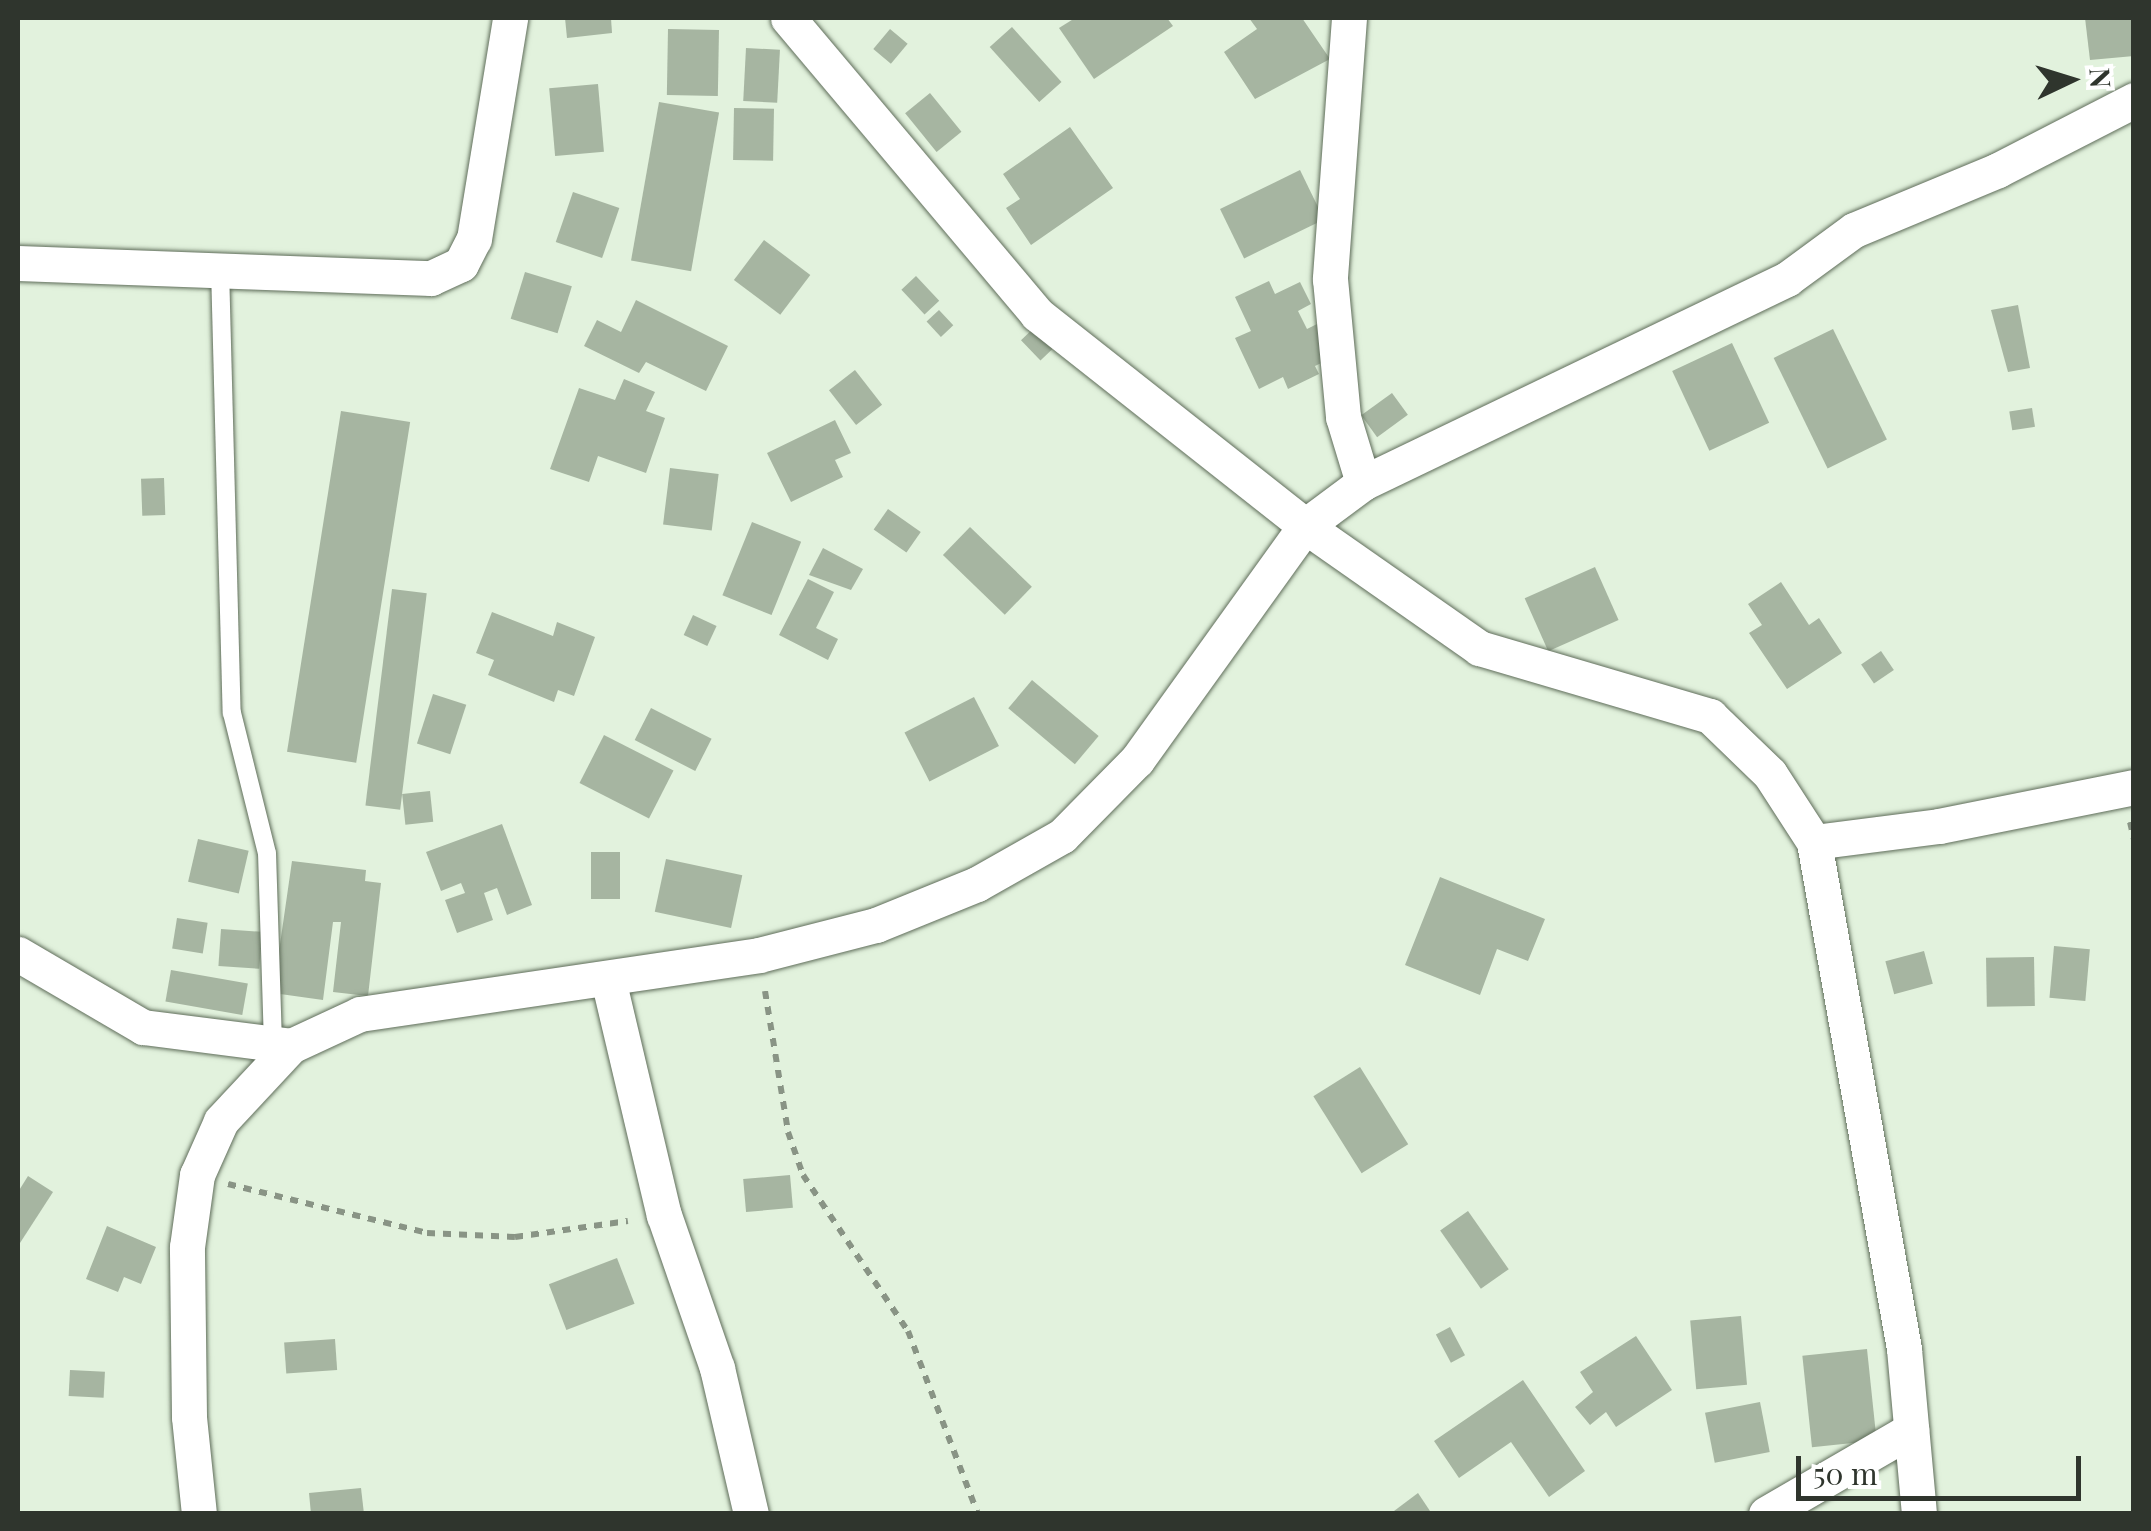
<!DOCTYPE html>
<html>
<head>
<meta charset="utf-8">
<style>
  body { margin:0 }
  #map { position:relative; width:2151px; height:1531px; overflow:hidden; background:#e2f2dd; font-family:"Playfair Display",serif }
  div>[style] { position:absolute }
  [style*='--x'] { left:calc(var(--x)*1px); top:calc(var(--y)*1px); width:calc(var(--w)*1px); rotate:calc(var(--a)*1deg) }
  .building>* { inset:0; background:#a6b5a1; transform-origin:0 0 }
  .path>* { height:6px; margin-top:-3px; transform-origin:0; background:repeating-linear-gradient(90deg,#899485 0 8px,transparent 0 16px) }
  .roads { filter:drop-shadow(0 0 2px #5f6d5a) drop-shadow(0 0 2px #5f6d5a) }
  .service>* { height:18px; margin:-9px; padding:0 9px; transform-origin:9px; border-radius:9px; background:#fff }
  .minor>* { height:35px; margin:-17.5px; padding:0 17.5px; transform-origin:17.5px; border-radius:17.5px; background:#fff }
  span { translate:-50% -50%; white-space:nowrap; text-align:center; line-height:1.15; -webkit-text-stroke:8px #fff; paint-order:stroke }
  .frame { position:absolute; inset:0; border:20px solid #2f352d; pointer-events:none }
  .north { position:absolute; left:2021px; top:30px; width:100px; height:100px; -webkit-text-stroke:8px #fff; paint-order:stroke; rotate:86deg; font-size:28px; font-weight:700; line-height:40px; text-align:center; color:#2f352d }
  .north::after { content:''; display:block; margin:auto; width:35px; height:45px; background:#2f352d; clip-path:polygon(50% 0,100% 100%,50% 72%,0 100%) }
  .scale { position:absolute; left:1796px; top:1456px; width:285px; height:45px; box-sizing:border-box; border:5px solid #2f352d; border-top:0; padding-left:12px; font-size:30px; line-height:35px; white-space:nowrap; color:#2f352d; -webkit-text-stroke:8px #fff; paint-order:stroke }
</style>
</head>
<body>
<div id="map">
  <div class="building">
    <div style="clip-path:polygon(565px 18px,611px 18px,612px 33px,567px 38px)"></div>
    <div style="clip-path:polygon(1075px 18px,1167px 18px,1173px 26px,1094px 79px,1059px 28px)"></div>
    <div style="clip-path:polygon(1249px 18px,1302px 18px,1330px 59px,1255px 99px,1224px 52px,1257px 29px)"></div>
    <div style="clip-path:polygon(2085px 18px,2134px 18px,2134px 56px,2090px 60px)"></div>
    <div style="left:1012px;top:27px;width:74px;height:30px;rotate:48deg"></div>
    <div style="left:668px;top:29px;width:51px;height:66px;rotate:1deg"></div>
    <div style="left:890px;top:29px;width:23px;height:26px;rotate:40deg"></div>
    <div style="left:746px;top:48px;width:34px;height:53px;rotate:3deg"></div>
    <div style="left:598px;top:84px;width:68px;height:49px;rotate:85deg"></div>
    <div style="left:930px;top:93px;width:50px;height:32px;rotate:51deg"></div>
    <div style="left:659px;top:102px;width:61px;height:161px;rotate:10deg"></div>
    <div style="left:734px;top:108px;width:40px;height:52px;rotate:1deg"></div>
    <div style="clip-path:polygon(1070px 127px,1113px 188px,1031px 245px,1006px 208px,1020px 199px,1003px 174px)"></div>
    <div style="left:1300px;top:170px;width:55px;height:89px;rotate:64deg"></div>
    <div style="left:573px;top:192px;width:49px;height:53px;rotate:19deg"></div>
    <div style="left:764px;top:240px;width:58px;height:50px;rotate:37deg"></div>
    <div style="left:525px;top:272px;width:49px;height:49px;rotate:17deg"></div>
    <div style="left:916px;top:276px;width:34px;height:20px;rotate:47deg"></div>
    <div style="clip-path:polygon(1269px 281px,1275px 294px,1300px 282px,1311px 304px,1298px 311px,1307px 329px,1317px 324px,1332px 358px,1315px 366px,1319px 374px,1288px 389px,1283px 377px,1259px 389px,1235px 338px,1251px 331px,1235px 297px)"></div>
    <div style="clip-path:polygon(636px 300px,728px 346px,706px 391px,646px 362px,639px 373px,584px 346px,597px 320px,621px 332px)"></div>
    <div style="clip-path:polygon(2018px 305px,2030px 368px,2008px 372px,1991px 310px)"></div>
    <div style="left:939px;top:310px;width:21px;height:17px;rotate:47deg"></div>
    <div style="left:1039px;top:323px;width:28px;height:25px;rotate:46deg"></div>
    <div style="left:1833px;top:329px;width:123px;height:66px;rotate:64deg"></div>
    <div style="left:1732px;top:343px;width:88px;height:66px;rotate:65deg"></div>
    <div style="left:855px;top:370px;width:44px;height:33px;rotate:52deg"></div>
    <div style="clip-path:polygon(624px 379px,655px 392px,646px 411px,665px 418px,646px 473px,598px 456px,589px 482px,550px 469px,579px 388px,615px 400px)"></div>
    <div style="left:1392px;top:393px;width:27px;height:38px;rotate:54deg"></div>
    <div style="left:2032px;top:408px;width:19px;height:23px;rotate:81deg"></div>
    <div style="left:341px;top:411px;width:70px;height:345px;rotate:9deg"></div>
    <div style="clip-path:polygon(835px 420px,851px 453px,835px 460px,843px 477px,791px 502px,767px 453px)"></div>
    <div style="left:670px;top:468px;width:49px;height:57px;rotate:7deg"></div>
    <div style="left:164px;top:478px;width:37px;height:23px;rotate:88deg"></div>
    <div style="left:888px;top:509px;width:40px;height:25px;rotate:35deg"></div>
    <div style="left:752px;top:522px;width:53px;height:79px;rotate:22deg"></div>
    <div style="left:970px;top:527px;width:86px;height:39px;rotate:44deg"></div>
    <div style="clip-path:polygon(823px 548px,863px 569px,851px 590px,809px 575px)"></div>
    <div style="left:1595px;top:567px;width:58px;height:77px;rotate:66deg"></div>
    <div style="clip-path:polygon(808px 579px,834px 592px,816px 628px,838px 639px,828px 660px,779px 635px)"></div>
    <div style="clip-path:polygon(1781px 582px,1809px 625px,1819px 618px,1842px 653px,1787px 689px,1749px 633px,1762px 625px,1748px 604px)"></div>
    <div style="left:392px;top:589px;width:35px;height:218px;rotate:7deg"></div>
    <div style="clip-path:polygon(492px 612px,553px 636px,557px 622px,595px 637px,574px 696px,558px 690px,554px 702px,488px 675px,494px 660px,476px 653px)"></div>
    <div style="left:693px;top:615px;width:26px;height:22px;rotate:25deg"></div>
    <div style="left:1881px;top:651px;width:23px;height:24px;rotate:56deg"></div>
    <div style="left:1032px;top:680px;width:87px;height:37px;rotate:40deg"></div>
    <div style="left:433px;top:694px;width:35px;height:52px;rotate:18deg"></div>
    <div style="left:974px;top:697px;width:55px;height:78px;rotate:63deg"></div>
    <div style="left:651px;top:708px;width:68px;height:36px;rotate:27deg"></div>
    <div style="left:604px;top:735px;width:78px;height:54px;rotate:27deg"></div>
    <div style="left:430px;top:791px;width:31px;height:28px;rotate:84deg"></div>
    <div style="clip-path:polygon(502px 824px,532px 905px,507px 915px,497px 888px,484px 893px,493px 920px,457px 933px,445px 900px,465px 893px,461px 883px,441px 891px,426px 852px)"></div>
    <div style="left:198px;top:839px;width:52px;height:44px;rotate:13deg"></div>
    <div style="left:591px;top:852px;width:29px;height:47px"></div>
    <div style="left:666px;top:859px;width:78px;height:54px;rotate:12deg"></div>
    <div style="clip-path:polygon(292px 861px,366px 870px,365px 881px,381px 883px,368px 996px,333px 992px,341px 922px,333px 922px,323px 1000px,273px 993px)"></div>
    <div style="clip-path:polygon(1440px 877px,1545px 919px,1528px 961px,1497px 949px,1480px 995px,1405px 965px)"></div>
    <div style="left:177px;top:918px;width:31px;height:31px;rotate:9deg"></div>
    <div style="left:221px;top:929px;width:41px;height:37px;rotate:4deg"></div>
    <div style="left:2054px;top:946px;width:36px;height:52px;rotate:5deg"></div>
    <div style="left:1924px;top:951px;width:34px;height:40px;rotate:75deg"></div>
    <div style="left:2034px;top:957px;width:49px;height:48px;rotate:89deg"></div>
    <div style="left:171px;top:970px;width:78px;height:32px;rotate:10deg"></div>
    <div style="left:1360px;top:1067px;width:91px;height:55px;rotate:58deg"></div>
    <div style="left:790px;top:1175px;width:33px;height:47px;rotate:85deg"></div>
    <div style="clip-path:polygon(28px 1176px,53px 1192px,20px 1243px,18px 1192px)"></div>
    <div style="left:1468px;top:1211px;width:71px;height:34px;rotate:55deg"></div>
    <div style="clip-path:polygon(107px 1226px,156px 1247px,141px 1284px,124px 1277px,118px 1292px,86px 1279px)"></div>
    <div style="left:617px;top:1258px;width:49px;height:73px;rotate:69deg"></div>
    <div style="left:1741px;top:1316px;width:69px;height:51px;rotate:85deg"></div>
    <div style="left:1450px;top:1327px;width:32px;height:16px;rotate:62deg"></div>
    <div style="clip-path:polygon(1636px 1336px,1672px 1390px,1616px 1427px,1606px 1412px,1590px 1425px,1575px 1407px,1593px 1392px,1580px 1372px)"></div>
    <div style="left:335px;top:1339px;width:31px;height:51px;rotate:86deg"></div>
    <div style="left:1867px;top:1349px;width:92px;height:65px;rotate:84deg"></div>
    <div style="left:70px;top:1370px;width:35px;height:26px;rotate:3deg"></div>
    <div style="clip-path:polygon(1523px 1380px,1585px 1471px,1549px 1497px,1511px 1442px,1459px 1478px,1434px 1441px)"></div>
    <div style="left:1760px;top:1402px;width:51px;height:56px;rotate:79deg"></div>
    <div style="clip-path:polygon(361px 1488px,364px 1514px,311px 1514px,309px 1493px)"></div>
    <div style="clip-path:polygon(1418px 1493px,1432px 1514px,1390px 1514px)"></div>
  </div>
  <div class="path">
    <div style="--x:2130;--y:822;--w:18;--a:77"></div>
    <div style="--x:765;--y:991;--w:143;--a:80.7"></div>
    <div style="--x:788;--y:1132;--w:46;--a:70.8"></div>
    <div style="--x:803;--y:1175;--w:188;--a:56.1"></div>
    <div style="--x:908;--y:1331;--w:196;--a:69.1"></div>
    <div style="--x:228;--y:1184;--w:205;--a:13.8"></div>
    <div style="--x:427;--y:1233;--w:88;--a:2.6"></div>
    <div style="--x:515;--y:1237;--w:114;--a:-8.1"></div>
  </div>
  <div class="roads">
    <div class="service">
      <div style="--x:220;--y:268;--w:445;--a:88.5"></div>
      <div style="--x:232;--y:713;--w:144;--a:76"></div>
      <div style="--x:267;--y:853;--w:188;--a:88.2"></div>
    </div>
    <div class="minor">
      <div style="--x:788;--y:18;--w:387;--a:49.9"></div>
      <div style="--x:1037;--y:314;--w:342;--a:38.3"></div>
      <div style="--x:1305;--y:526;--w:213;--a:35"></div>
      <div style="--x:1479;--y:648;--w:241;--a:16.4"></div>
      <div style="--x:1710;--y:716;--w:83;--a:44"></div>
      <div style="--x:1770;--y:774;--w:81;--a:57.1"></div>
      <div style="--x:1814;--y:842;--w:515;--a:79.93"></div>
      <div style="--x:1904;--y:1349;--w:166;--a:84.8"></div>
      <div style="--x:1349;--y:18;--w:262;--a:94.2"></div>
      <div style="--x:1330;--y:279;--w:139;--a:84.6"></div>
      <div style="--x:1343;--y:417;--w:69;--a:73.1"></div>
      <div style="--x:18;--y:263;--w:413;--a:2.1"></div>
      <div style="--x:431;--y:278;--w:33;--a:-25"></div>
      <div style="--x:461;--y:264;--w:28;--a:-63"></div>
      <div style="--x:474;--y:239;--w:224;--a:-80.7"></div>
      <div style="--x:1814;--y:842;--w:126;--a:-7.3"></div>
      <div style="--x:1939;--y:826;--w:199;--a:-11.3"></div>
      <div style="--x:18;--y:954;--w:145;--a:30.3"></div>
      <div style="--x:143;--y:1027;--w:149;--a:7.3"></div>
      <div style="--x:291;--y:1046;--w:76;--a:-24.9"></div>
      <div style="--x:360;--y:1014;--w:403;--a:-8.4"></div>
      <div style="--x:759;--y:955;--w:121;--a:-14.4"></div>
      <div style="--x:876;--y:925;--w:109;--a:-22.1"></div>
      <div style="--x:977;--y:884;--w:98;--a:-29.5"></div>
      <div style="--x:1062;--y:836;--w:107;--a:-45.4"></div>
      <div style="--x:1137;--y:760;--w:288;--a:-54.3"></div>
      <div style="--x:1305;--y:526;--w:72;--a:-36.6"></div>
      <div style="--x:1363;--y:483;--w:471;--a:-25.7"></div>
      <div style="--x:1787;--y:279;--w:83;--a:-36.2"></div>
      <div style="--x:1854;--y:230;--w:156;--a:-22.6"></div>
      <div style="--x:1998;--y:170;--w:153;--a:-27.2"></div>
      <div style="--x:608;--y:979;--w:243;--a:76.7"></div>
      <div style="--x:664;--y:1215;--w:162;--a:70.9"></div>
      <div style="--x:717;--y:1368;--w:150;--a:76.9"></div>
      <div style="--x:199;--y:1514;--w:98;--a:-95.9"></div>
      <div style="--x:189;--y:1417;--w:170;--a:-90.7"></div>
      <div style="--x:187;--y:1247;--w:73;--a:-82.1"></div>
      <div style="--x:197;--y:1175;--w:59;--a:-66"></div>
      <div style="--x:221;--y:1121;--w:103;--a:-47"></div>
      <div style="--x:1766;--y:1514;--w:168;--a:-30.1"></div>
    </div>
  </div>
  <div class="frame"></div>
  <div class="north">N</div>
  <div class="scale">50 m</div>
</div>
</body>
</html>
